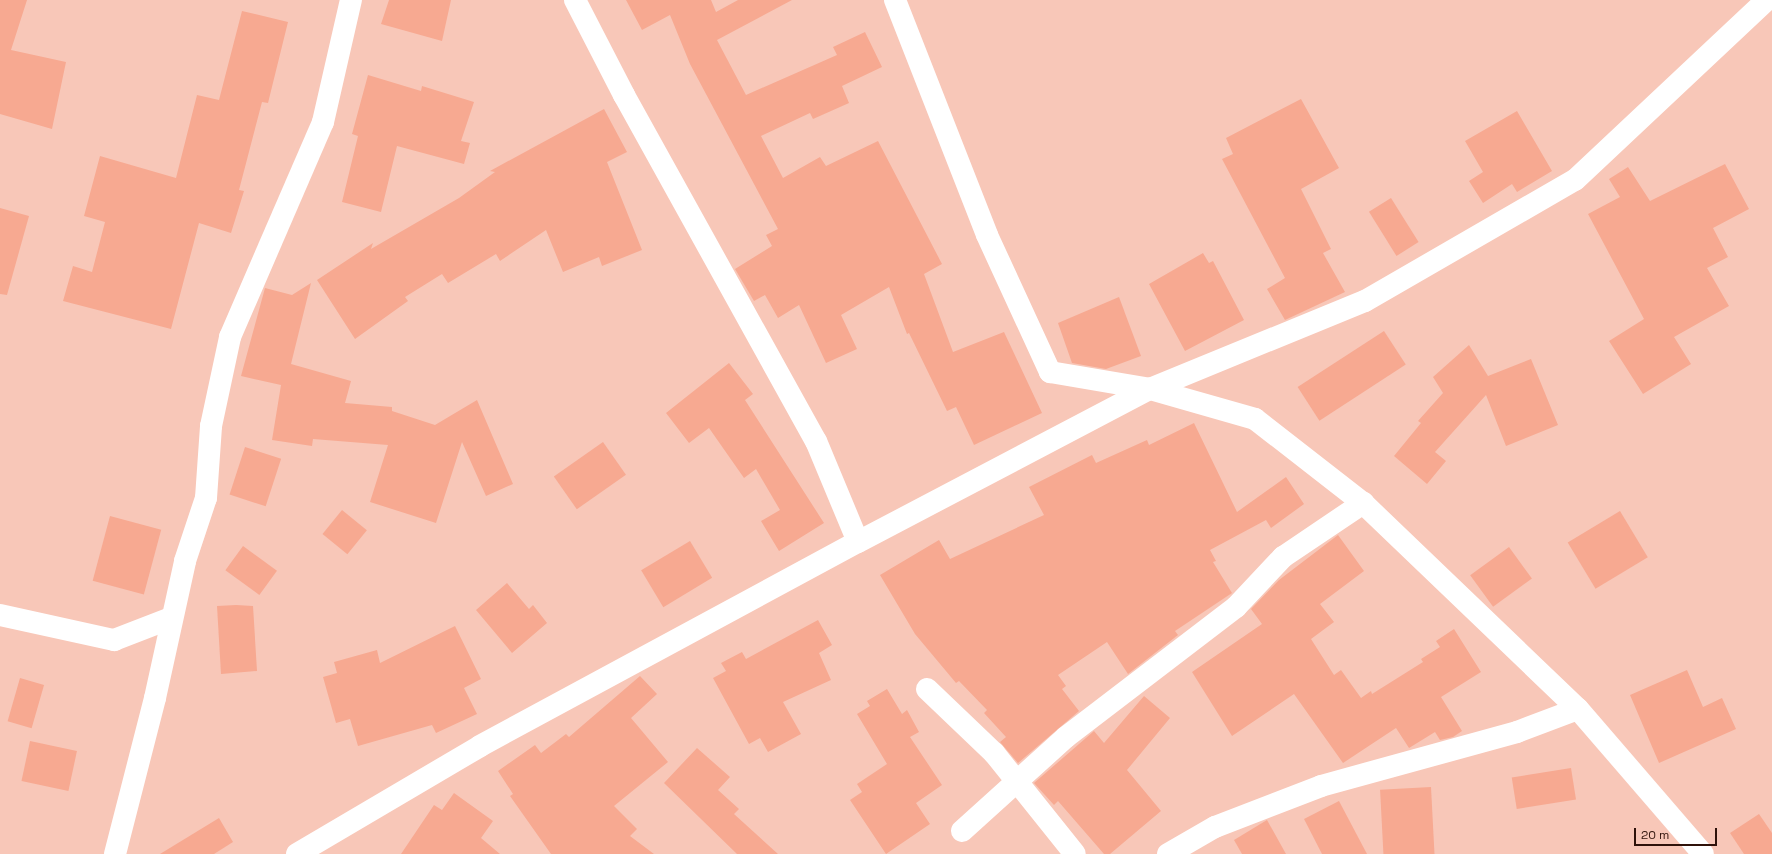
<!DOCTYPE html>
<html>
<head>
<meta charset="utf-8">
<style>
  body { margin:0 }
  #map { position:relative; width:1772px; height:854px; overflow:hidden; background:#f8c7b8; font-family:"Space Grotesk",sans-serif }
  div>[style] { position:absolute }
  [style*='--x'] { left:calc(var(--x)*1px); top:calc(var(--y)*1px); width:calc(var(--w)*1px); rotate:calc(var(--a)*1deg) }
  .building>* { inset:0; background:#f7a991; transform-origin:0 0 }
  .minor>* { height:22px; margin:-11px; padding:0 11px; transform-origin:11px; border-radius:11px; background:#fff }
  span { translate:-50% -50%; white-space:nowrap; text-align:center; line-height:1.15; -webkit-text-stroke:3px #f8c7b8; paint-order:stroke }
  .scale { position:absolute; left:1634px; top:828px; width:83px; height:18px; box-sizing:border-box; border:2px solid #2f120a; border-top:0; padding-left:5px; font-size:12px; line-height:14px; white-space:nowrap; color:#2f120a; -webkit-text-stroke:3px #f8c7b8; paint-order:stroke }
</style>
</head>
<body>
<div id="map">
  <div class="building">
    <div style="clip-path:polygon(0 0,27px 0,11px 50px,66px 62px,52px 129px,0 114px)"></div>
    <div style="clip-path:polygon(389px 0,451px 0,442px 41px,381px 24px)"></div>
    <div style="clip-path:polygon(626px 0,711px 0,716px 12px,738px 0,792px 0,717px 40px,746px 95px,837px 55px,833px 47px,865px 32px,882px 67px,842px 86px,849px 103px,813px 119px,810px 113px,761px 136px,783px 178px,820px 157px,826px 166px,878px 141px,942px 264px,924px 274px,953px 352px,1004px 332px,1042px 413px,974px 445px,956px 407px,947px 411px,909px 333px,907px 334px,889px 287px,841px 315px,857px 349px,826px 363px,799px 305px,778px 318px,765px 295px,754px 301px,735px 269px,772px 246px,766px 235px,778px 229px,690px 64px,670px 15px,642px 30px)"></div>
    <div style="clip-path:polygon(242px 11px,288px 22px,268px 103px,262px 102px,239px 190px,244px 191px,231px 233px,199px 223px,171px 329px,63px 301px,73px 266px,92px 272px,105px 222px,84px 216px,100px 156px,176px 178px,197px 95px,219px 100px)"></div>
    <div style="clip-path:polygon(368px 75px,421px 91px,422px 86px,474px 102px,461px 141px,470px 143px,464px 164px,397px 146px,381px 212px,342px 202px,358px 136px,352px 134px)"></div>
    <div style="clip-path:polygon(1301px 99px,1339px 168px,1301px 189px,1331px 249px,1323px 253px,1345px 292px,1285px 320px,1267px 289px,1285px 278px,1222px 159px,1233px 154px,1226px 138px)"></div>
    <div style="clip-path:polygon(604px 109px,627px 152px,607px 162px,642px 250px,602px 266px,599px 257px,563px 272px,546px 230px,500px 261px,496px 254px,448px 283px,442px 274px,405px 297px,408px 301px,355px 339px,317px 280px,373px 243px,371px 249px,459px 198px,495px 172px,490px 171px)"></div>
    <div style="clip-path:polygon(1517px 111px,1552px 171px,1517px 192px,1512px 184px,1483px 203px,1469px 181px,1483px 172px,1465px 141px)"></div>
    <div style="clip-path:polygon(1725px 164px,1749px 209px,1713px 228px,1728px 257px,1707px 268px,1729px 306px,1674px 337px,1691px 364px,1643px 394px,1609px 341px,1644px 319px,1588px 214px,1620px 197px,1609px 179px,1628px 167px,1650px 201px)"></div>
    <div style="left:1391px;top:198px;width:52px;height:26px;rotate:58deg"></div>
    <div style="clip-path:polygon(0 208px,29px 216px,7px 295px,0 294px)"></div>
    <div style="clip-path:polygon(1203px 253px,1209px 263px,1213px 261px,1244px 320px,1185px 351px,1149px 284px)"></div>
    <div style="clip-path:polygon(311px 283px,291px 364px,351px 381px,345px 403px,392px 407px,392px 411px,435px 425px,477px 400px,513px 484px,486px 496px,462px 442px,436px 523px,370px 502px,388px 445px,313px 439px,312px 446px,272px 440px,281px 385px,241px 376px,265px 288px,292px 295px)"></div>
    <div style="clip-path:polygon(1119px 297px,1141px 356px,1106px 369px,1072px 363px,1058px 323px)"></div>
    <div style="left:1384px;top:331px;width:40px;height:103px;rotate:57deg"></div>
    <div style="clip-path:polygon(1469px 345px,1488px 376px,1531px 359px,1558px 425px,1506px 446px,1486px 395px,1435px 452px,1446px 461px,1427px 484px,1394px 456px,1421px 423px,1418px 421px,1443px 393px,1433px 377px)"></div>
    <div style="clip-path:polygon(729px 363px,753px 394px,745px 400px,824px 523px,779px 551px,761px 521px,780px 510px,756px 469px,744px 478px,709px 428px,689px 443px,666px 413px)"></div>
    <div style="clip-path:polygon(1194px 423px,1237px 512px,1286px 477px,1304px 504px,1271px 528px,1266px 520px,1210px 550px,1216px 561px,1213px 562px,1232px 593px,1175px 631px,1178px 635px,1128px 674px,1107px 642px,1058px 675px,1066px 686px,1062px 689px,1079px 711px,1018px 763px,1000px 742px,1006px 737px,984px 713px,987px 710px,959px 681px,956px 683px,915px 634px,880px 575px,939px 540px,950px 559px,1044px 515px,1029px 487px,1092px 455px,1096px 463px,1147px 440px,1149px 445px)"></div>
    <div style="left:603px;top:442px;width:40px;height:60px;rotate:55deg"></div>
    <div style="left:245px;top:447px;width:38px;height:50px;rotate:18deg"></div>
    <div style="left:342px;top:510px;width:32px;height:31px;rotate:39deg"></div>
    <div style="left:1620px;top:511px;width:54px;height:61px;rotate:59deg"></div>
    <div style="left:110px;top:516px;width:53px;height:67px;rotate:15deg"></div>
    <div style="clip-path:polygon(1338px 535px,1364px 571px,1320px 604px,1334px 622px,1311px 639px,1334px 675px,1341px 670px,1361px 698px,1371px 691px,1372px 694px,1423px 662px,1421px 659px,1440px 647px,1436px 641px,1454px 629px,1481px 672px,1441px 697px,1462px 731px,1453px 737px,1440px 740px,1435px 732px,1409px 748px,1396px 728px,1343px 763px,1294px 694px,1232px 736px,1192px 672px,1262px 624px,1251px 609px,1279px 580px)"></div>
    <div style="left:690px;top:541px;width:43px;height:57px;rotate:59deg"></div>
    <div style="left:243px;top:546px;width:42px;height:30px;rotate:36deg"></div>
    <div style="left:1509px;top:547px;width:39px;height:48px;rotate:54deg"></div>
    <div style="clip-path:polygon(507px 583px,529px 609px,533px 605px,547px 623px,512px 653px,476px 610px)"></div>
    <div style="clip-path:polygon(236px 605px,253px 606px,257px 671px,221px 674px,217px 606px)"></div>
    <div style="clip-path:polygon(818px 620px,832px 645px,819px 653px,831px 680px,783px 702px,801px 734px,768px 752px,760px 738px,749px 744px,713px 678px,726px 671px,721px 663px,742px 652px,746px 659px)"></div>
    <div style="clip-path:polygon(455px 626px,481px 679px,464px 688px,477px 714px,436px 733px,432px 725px,358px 746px,350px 719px,336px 723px,323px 677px,337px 673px,334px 662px,377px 650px,380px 663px)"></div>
    <div style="clip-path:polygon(1687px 670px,1703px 707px,1722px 698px,1736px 729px,1659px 763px,1630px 695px)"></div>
    <div style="clip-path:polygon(640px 676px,657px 694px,631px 718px,668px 762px,614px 806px,637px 829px,630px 836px,654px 854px,551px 854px,510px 796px,513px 794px,498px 771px,535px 745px,541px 753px,566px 734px,569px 737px)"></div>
    <div style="left:20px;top:678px;width:25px;height:45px;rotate:16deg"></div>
    <div style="clip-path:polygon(887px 689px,902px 714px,907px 710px,919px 732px,910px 737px,942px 785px,916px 803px,930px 824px,886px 854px,850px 800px,862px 792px,857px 784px,887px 764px,857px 714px,870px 706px,867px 701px)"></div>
    <div style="clip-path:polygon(1144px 696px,1170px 718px,1127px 770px,1161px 811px,1110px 854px,1104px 854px,1058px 801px,1054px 805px,1034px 783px,1094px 731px,1104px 743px)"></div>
    <div style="left:30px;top:741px;width:48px;height:41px;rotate:12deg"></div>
    <div style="clip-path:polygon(697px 748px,730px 777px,718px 790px,739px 809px,734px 814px,778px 854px,737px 854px,664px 783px)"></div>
    <div style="left:1571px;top:768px;width:32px;height:60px;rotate:81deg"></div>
    <div style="left:1431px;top:787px;width:67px;height:51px;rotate:87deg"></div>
    <div style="clip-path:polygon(454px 793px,493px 821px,481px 838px,500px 854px,401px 854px,434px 805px,442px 810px)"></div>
    <div style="clip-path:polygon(1339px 801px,1367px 854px,1322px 854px,1304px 819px)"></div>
    <div style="clip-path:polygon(1759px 814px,1772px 833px,1772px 854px,1744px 854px,1730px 833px)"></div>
    <div style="clip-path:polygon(219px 818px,233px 842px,214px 854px,160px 854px)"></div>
    <div style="clip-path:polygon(1267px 820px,1286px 854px,1242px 854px,1234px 840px)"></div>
  </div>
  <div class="minor">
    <div style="--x:575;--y:0;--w:107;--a:62.7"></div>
    <div style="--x:624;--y:95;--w:396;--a:61"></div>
    <div style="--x:816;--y:441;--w:109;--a:67.4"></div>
    <div style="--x:895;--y:0;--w:252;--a:68.6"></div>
    <div style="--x:987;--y:235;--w:151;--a:65.3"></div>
    <div style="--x:1050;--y:372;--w:101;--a:9.6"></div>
    <div style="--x:1150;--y:389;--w:232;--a:-22.3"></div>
    <div style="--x:1365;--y:301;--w:242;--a:-30"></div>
    <div style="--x:1575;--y:180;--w:263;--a:-43.2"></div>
    <div style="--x:0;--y:615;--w:117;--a:12.4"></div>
    <div style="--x:114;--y:640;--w:61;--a:-21.1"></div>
    <div style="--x:927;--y:689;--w:93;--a:43.7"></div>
    <div style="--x:994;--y:753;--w:129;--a:51.3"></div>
    <div style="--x:962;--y:831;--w:140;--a:-42.1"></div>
    <div style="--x:1066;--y:737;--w:214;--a:-37.4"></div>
    <div style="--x:1236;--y:607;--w:69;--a:-46.8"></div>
    <div style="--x:1283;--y:557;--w:97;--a:-34"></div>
    <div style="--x:115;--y:854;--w:161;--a:-75.6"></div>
    <div style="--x:155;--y:698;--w:140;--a:-77.6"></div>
    <div style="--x:185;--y:561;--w:66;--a:-71.6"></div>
    <div style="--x:206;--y:498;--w:72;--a:-86"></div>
    <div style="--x:211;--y:426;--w:91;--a:-77.9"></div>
    <div style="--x:230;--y:337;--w:234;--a:-66.6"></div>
    <div style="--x:323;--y:122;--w:125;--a:-77.1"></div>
    <div style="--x:297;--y:854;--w:212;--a:-30.5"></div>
    <div style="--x:480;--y:746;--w:430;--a:-28.4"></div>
    <div style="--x:858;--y:542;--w:330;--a:-27.7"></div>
    <div style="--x:1150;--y:389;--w:109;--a:15.9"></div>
    <div style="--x:1255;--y:419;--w:137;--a:37.9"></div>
    <div style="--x:1363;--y:503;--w:298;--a:43.8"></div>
    <div style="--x:1578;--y:709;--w:191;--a:49.2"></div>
    <div style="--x:1168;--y:854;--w:54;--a:-29.9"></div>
    <div style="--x:1215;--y:827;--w:114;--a:-21.1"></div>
    <div style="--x:1321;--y:786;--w:203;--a:-15.4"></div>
    <div style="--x:1517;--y:732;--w:65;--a:-20.7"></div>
  </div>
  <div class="scale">20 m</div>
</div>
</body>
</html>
